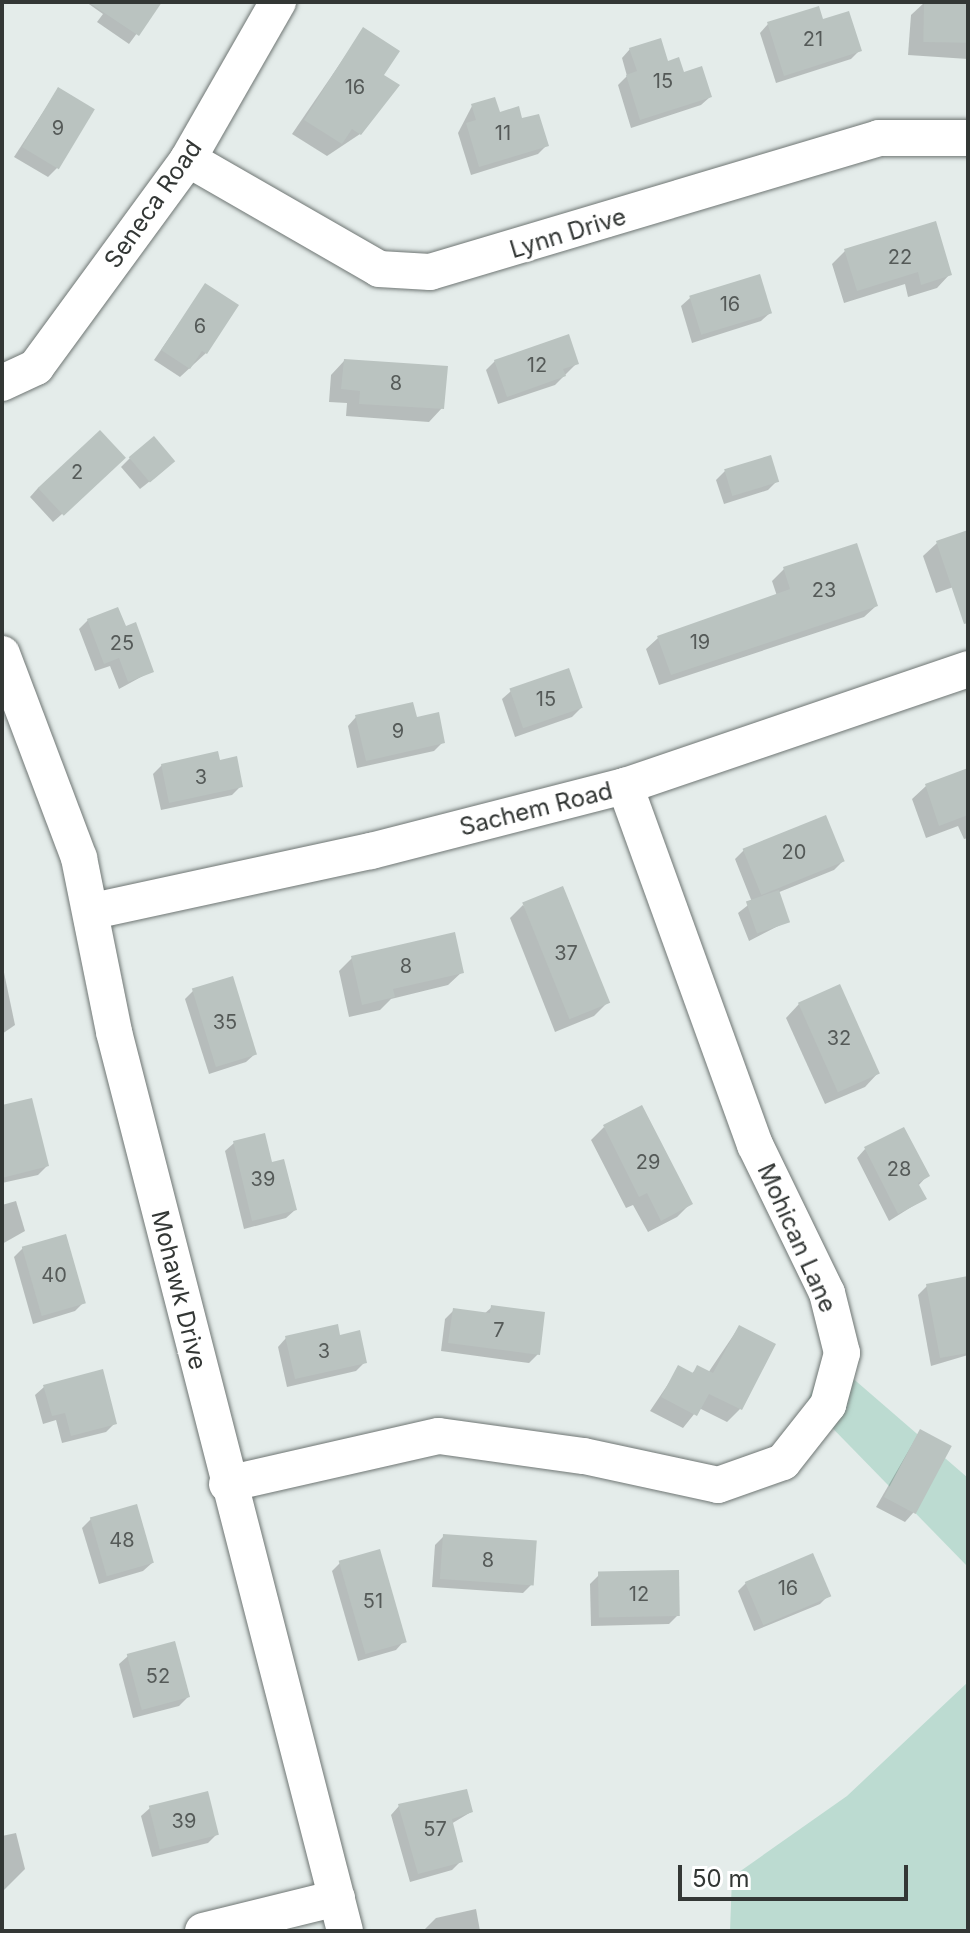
<!DOCTYPE html>
<html>
<head>
<meta charset="utf-8">
<style>
  body { margin:0 }
  #map { position:relative; width:970px; height:1933px; overflow:hidden; background:#e4ecea; font-family:Inter,sans-serif }
  div>[style] { position:absolute }
  [style*='--x'] { left:calc(var(--x)*1px); top:calc(var(--y)*1px); width:calc(var(--w)*1px); rotate:calc(var(--a)*1deg) }
  .green>* { inset:0; background:#bcdbd1 }
  .shadow>* { inset:0; background:#0003 }
  .building>* { inset:0; background:#bac3c0; transform-origin:0 0 }
  .roads { filter:drop-shadow(0 0 2px #6f7674) drop-shadow(0 0 2px #6f7674) }
  .minor>* { height:36px; margin:-18px; padding:0 18px; transform-origin:18px; border-radius:18px; background:#fff }
  span { translate:-50% -50%; white-space:nowrap; text-align:center; line-height:1.15; -webkit-text-stroke:6px #fff; paint-order:stroke }
  .number-label { font-size:20px; color:#555a58 }
  .number-label span { -webkit-text-stroke-width:0 }
  .street-label { font-size:24px; color:#333735 }
  .frame { position:absolute; inset:0; border:4px solid #333735; pointer-events:none }
  .scale { position:absolute; left:678px; top:1865px; width:230px; height:36px; box-sizing:border-box; border:4px solid #333735; border-top:0; padding-left:10px; font-size:24px; line-height:28px; white-space:nowrap; color:#333735; -webkit-text-stroke:6px #fff; paint-order:stroke }
</style>
</head>
<body>
<div id="map">
  <div class="green">
    <div style="clip-path:polygon(827px 1356px,968px 1478px,968px 1567px,807px 1402px)"></div>
    <div style="clip-path:polygon(968px 1682px,968px 1931px,730px 1931px,732px 1877px,847px 1796px)"></div>
  </div>
  <div class="shadow">
    <div style="clip-path:polygon(86px 2px,160px 2px,129px 44px,97px 22px,103px 14px)"></div>
    <div style="clip-path:polygon(925px 2px,968px 2px,968px 59px,908px 55px,911px 15px)"></div>
    <div style="clip-path:polygon(822px 21px,860px 50px,851px 59px,776px 83px,760px 33px,768px 24px)"></div>
    <div style="clip-path:polygon(363px 30px,382px 76px,360px 134px,327px 156px,292px 134px)"></div>
    <div style="clip-path:polygon(630px 49px,666px 63px,710px 97px,701px 105px,631px 128px,618px 85px,627px 76px,622px 58px)"></div>
    <div style="clip-path:polygon(58px 89px,57px 168px,48px 177px,14px 157px)"></div>
    <div style="clip-path:polygon(472px 106px,521px 121px,547px 145px,538px 154px,471px 175px,458px 133px)"></div>
    <div style="clip-path:polygon(845px 251px,950px 274px,937px 288px,908px 297px,905px 284px,844px 303px,832px 264px)"></div>
    <div style="clip-path:polygon(205px 286px,236px 306px,206px 353px,180px 377px,154px 360px)"></div>
    <div style="clip-path:polygon(690px 298px,770px 313px,761px 321px,692px 343px,681px 306px)"></div>
    <div style="clip-path:polygon(344px 361px,442px 408px,429px 422px,346px 416px,347px 403px,329px 402px,331px 375px)"></div>
    <div style="clip-path:polygon(495px 361px,577px 363px,555px 385px,498px 404px,486px 370px)"></div>
    <div style="clip-path:polygon(130px 458px,164px 470px,140px 489px,121px 467px)"></div>
    <div style="clip-path:polygon(115px 467px,53px 522px,30px 497px,38px 488px)"></div>
    <div style="clip-path:polygon(725px 471px,777px 481px,768px 490px,724px 504px,716px 480px)"></div>
    <div style="clip-path:polygon(968px 532px,968px 582px,936px 593px,923px 556px,937px 543px)"></div>
    <div style="clip-path:polygon(856px 545px,876px 606px,864px 617px,659px 685px,646px 649px,658px 638px,777px 596px,772px 581px,784px 569px)"></div>
    <div style="clip-path:polygon(88px 620px,125px 629px,152px 671px,119px 689px,110px 666px,95px 671px,79px 629px)"></div>
    <div style="clip-path:polygon(511px 691px,581px 708px,572px 717px,515px 737px,502px 699px)"></div>
    <div style="clip-path:polygon(356px 717px,415px 720px,443px 742px,434px 751px,357px 768px,348px 726px)"></div>
    <div style="clip-path:polygon(218px 763px,241px 786px,232px 795px,161px 810px,153px 774px,162px 765px)"></div>
    <div style="clip-path:polygon(968px 771px,968px 838px,964px 839px,958px 826px,926px 838px,912px 799px,926px 786px)"></div>
    <div style="clip-path:polygon(744px 850px,843px 861px,834px 870px,777px 893px,788px 921px,749px 941px,738px 913px,752px 902px,735px 859px)"></div>
    <div style="clip-path:polygon(523px 905px,607px 1003px,594px 1016px,555px 1032px,510px 918px)"></div>
    <div style="clip-path:polygon(352px 958px,462px 972px,448px 985px,391px 999px,380px 1010px,349px 1017px,339px 971px)"></div>
    <div style="clip-path:polygon(2px 963px,15px 1025px,2px 1034px)"></div>
    <div style="clip-path:polygon(194px 990px,255px 1054px,246px 1062px,209px 1074px,185px 999px)"></div>
    <div style="clip-path:polygon(799px 1004px,878px 1073px,865px 1087px,825px 1104px,786px 1018px)"></div>
    <div style="clip-path:polygon(2px 1107px,47px 1166px,38px 1175px,2px 1183px)"></div>
    <div style="clip-path:polygon(604px 1127px,690px 1204px,677px 1217px,648px 1232px,633px 1205px,626px 1208px,591px 1140px)"></div>
    <div style="clip-path:polygon(234px 1143px,270px 1164px,295px 1210px,286px 1218px,244px 1229px,225px 1151px)"></div>
    <div style="clip-path:polygon(865px 1149px,927px 1176px,918px 1186px,924px 1199px,889px 1221px,857px 1158px)"></div>
    <div style="clip-path:polygon(16px 1201px,25px 1231px,2px 1244px,2px 1205px)"></div>
    <div style="clip-path:polygon(23px 1248px,84px 1302px,75px 1311px,33px 1324px,14px 1257px)"></div>
    <div style="clip-path:polygon(968px 1278px,968px 1355px,931px 1366px,918px 1295px,927px 1286px)"></div>
    <div style="clip-path:polygon(492px 1307px,538px 1354px,529px 1363px,441px 1351px,445px 1319px,454px 1310px,484px 1314px)"></div>
    <div style="clip-path:polygon(739px 1327px,740px 1409px,727px 1422px,699px 1408px,683px 1428px,650px 1411px,679px 1368px,691px 1374px,698px 1368px,708px 1373px)"></div>
    <div style="clip-path:polygon(339px 1337px,365px 1362px,356px 1371px,287px 1387px,278px 1347px,286px 1338px)"></div>
    <div style="clip-path:polygon(44px 1387px,115px 1423px,106px 1432px,62px 1443px,56px 1420px,43px 1424px,35px 1395px)"></div>
    <div style="clip-path:polygon(920px 1431px,913px 1513px,905px 1522px,876px 1507px)"></div>
    <div style="clip-path:polygon(91px 1519px,152px 1563px,143px 1571px,99px 1584px,82px 1528px)"></div>
    <div style="clip-path:polygon(444px 1536px,531px 1585px,523px 1593px,432px 1587px,435px 1545px)"></div>
    <div style="clip-path:polygon(340px 1563px,404px 1641px,396px 1650px,358px 1661px,332px 1571px)"></div>
    <div style="clip-path:polygon(599px 1575px,678px 1615px,669px 1624px,591px 1626px,590px 1584px)"></div>
    <div style="clip-path:polygon(747px 1582px,828px 1596px,820px 1604px,754px 1631px,738px 1591px)"></div>
    <div style="clip-path:polygon(128px 1656px,188px 1697px,179px 1706px,133px 1718px,119px 1664px)"></div>
    <div style="clip-path:polygon(399px 1806px,471px 1812px,451px 1824px,461px 1861px,452px 1870px,410px 1882px,391px 1815px)"></div>
    <div style="clip-path:polygon(150px 1808px,217px 1834px,208px 1843px,152px 1857px,141px 1816px)"></div>
    <div style="clip-path:polygon(16px 1833px,25px 1869px,2px 1892px,2px 1836px)"></div>
    <div style="clip-path:polygon(476px 1909px,480px 1931px,423px 1931px,436px 1918px)"></div>
  </div>
  <div class="building">
    <div style="clip-path:polygon(88px 2px,162px 2px,139px 36px)"></div>
    <div style="left:924px;top:2px;width:44px;height:40px;rotate:1deg"></div>
    <div style="clip-path:polygon(819px 6px,823px 19px,849px 11px,862px 51px,784px 76px,767px 22px)"></div>
    <div style="clip-path:polygon(363px 27px,400px 51px,384px 75px,400px 85px,361px 135px,352px 129px,342px 144px,304px 120px)"></div>
    <div style="clip-path:polygon(661px 38px,668px 61px,679px 57px,684px 72px,702px 66px,712px 97px,640px 120px,626px 75px,637px 71px,629px 48px)"></div>
    <div style="left:58px;top:87px;width:43px;height:70px;rotate:31deg"></div>
    <div style="clip-path:polygon(495px 97px,500px 112px,519px 106px,522px 118px,539px 114px,549px 146px,479px 167px,466px 123px,476px 120px,471px 104px)"></div>
    <div style="clip-path:polygon(936px 221px,952px 275px,921px 285px,918px 272px,857px 291px,844px 249px)"></div>
    <div style="left:760px;top:274px;width:41px;height:74px;rotate:73deg"></div>
    <div style="clip-path:polygon(205px 283px,239px 305px,207px 354px,202px 351px,190px 369px,161px 350px)"></div>
    <div style="clip-path:polygon(569px 334px,579px 364px,563px 369px,566px 376px,507px 397px,494px 360px)"></div>
    <div style="clip-path:polygon(344px 359px,448px 366px,444px 409px,359px 404px,360px 391px,341px 389px)"></div>
    <div style="left:100px;top:430px;width:38px;height:85px;rotate:47deg"></div>
    <div style="left:154px;top:436px;width:33px;height:33px;rotate:50deg"></div>
    <div style="left:771px;top:455px;width:28px;height:49px;rotate:73deg"></div>
    <div style="clip-path:polygon(968px 530px,968px 623px,964px 624px,936px 541px)"></div>
    <div style="clip-path:polygon(857px 543px,878px 606px,671px 675px,657px 636px,790px 589px,783px 567px)"></div>
    <div style="clip-path:polygon(118px 607px,126px 626px,136px 622px,154px 672px,128px 682px,119px 658px,104px 664px,87px 619px)"></div>
    <div style="left:569px;top:668px;width:42px;height:63px;rotate:71deg"></div>
    <div style="clip-path:polygon(413px 702px,417px 717px,439px 712px,445px 743px,366px 761px,355px 715px)"></div>
    <div style="clip-path:polygon(218px 751px,220px 760px,237px 756px,243px 787px,169px 803px,161px 764px)"></div>
    <div style="clip-path:polygon(968px 768px,968px 815px,939px 826px,925px 784px)"></div>
    <div style="left:826px;top:815px;width:50px;height:90px;rotate:68deg"></div>
    <div style="left:563px;top:886px;width:126px;height:44px;rotate:68deg"></div>
    <div style="left:779px;top:890px;width:34px;height:35px;rotate:71deg"></div>
    <div style="clip-path:polygon(455px 932px,464px 973px,393px 989px,395px 997px,362px 1005px,351px 956px)"></div>
    <div style="left:233px;top:976px;width:82px;height:43px;rotate:73deg"></div>
    <div style="left:840px;top:984px;width:98px;height:46px;rotate:66deg"></div>
    <div style="clip-path:polygon(32px 1098px,49px 1166px,2px 1178px,2px 1105px)"></div>
    <div style="clip-path:polygon(642px 1105px,693px 1204px,661px 1221px,647px 1193px,639px 1197px,603px 1125px)"></div>
    <div style="clip-path:polygon(904px 1127px,930px 1176px,918px 1183px,927px 1199px,898px 1214px,864px 1147px)"></div>
    <div style="clip-path:polygon(265px 1133px,272px 1162px,284px 1159px,297px 1210px,252px 1221px,233px 1141px)"></div>
    <div style="left:66px;top:1234px;width:72px;height:46px;rotate:74deg"></div>
    <div style="clip-path:polygon(968px 1276px,968px 1353px,940px 1358px,926px 1284px)"></div>
    <div style="clip-path:polygon(491px 1305px,545px 1312px,540px 1355px,448px 1343px,453px 1308px,490px 1313px)"></div>
    <div style="clip-path:polygon(338px 1324px,340px 1335px,360px 1330px,367px 1363px,295px 1379px,285px 1336px)"></div>
    <div style="clip-path:polygon(739px 1325px,776px 1344px,742px 1410px,709px 1394px,697px 1416px,661px 1397px,678px 1365px,693px 1373px,697px 1365px,713px 1373px)"></div>
    <div style="clip-path:polygon(103px 1369px,117px 1424px,71px 1436px,65px 1413px,52px 1416px,43px 1385px)"></div>
    <div style="left:920px;top:1429px;width:36px;height:77px;rotate:28deg"></div>
    <div style="left:137px;top:1504px;width:61px;height:49px;rotate:74deg"></div>
    <div style="left:443px;top:1534px;width:94px;height:45px;rotate:4deg"></div>
    <div style="left:380px;top:1549px;width:97px;height:43px;rotate:74deg"></div>
    <div style="left:813px;top:1553px;width:47px;height:74px;rotate:67deg"></div>
    <div style="left:679px;top:1570px;width:46px;height:81px;rotate:89deg"></div>
    <div style="left:175px;top:1641px;width:58px;height:50px;rotate:75deg"></div>
    <div style="clip-path:polygon(467px 1789px,473px 1812px,452px 1819px,463px 1862px,418px 1874px,398px 1804px)"></div>
    <div style="left:208px;top:1791px;width:45px;height:61px;rotate:76deg"></div>
  </div>
  <div class="roads">
    <div class="minor">
      <div style="--x:188;--y:159;--w:220;--a:29.9"></div>
      <div style="--x:379;--y:269;--w:51;--a:3.4"></div>
      <div style="--x:430;--y:272;--w:469;--a:-16.6"></div>
      <div style="--x:879;--y:138;--w:89;--a:0"></div>
      <div style="--x:2;--y:383;--w:38;--a:-25"></div>
      <div style="--x:36;--y:367;--w:258;--a:-53.8"></div>
      <div style="--x:188;--y:159;--w:181;--a:-60.2"></div>
      <div style="--x:2;--y:654;--w:218;--a:69.3"></div>
      <div style="--x:79;--y:858;--w:177;--a:78.6"></div>
      <div style="--x:114;--y:1032;--w:928;--a:75.59"></div>
      <div style="--x:93;--y:911;--w:284;--a:-12.2"></div>
      <div style="--x:371;--y:851;--w:262;--a:-14.4"></div>
      <div style="--x:625;--y:786;--w:362;--a:-18.8"></div>
      <div style="--x:227;--y:1484;--w:217;--a:-12.8"></div>
      <div style="--x:439;--y:1436;--w:146;--a:7.9"></div>
      <div style="--x:584;--y:1456;--w:137;--a:12.2"></div>
      <div style="--x:718;--y:1485;--w:69;--a:-19.5"></div>
      <div style="--x:783;--y:1462;--w:73;--a:-51.7"></div>
      <div style="--x:828;--y:1405;--w:54;--a:-74.9"></div>
      <div style="--x:842;--y:1353;--w:62;--a:-104"></div>
      <div style="--x:827;--y:1293;--w:165;--a:-115.9"></div>
      <div style="--x:755;--y:1145;--w:382;--a:-109.9"></div>
      <div style="--x:203;--y:1931;--w:138;--a:-13.8"></div>
    </div>
  </div>
  <div class="number-label">
    <span style="left:813px;top:39px">21</span>
    <span style="left:663px;top:81px">15</span>
    <span style="left:355px;top:87px">16</span>
    <span style="left:58px;top:128px">9</span>
    <span style="left:503px;top:133px">11</span>
    <span style="left:900px;top:257px">22</span>
    <span style="left:730px;top:304px">16</span>
    <span style="left:200px;top:326px">6</span>
    <span style="left:537px;top:365px">12</span>
    <span style="left:396px;top:383px">8</span>
    <span style="left:77px;top:472px">2</span>
    <span style="left:824px;top:590px">23</span>
    <span style="left:700px;top:642px">19</span>
    <span style="left:122px;top:643px">25</span>
    <span style="left:546px;top:699px">15</span>
    <span style="left:398px;top:731px">9</span>
    <span style="left:201px;top:777px">3</span>
    <span style="left:794px;top:852px">20</span>
    <span style="left:566px;top:953px">37</span>
    <span style="left:406px;top:966px">8</span>
    <span style="left:225px;top:1022px">35</span>
    <span style="left:839px;top:1038px">32</span>
    <span style="left:648px;top:1162px">29</span>
    <span style="left:899px;top:1169px">28</span>
    <span style="left:263px;top:1179px">39</span>
    <span style="left:54px;top:1275px">40</span>
    <span style="left:499px;top:1330px">7</span>
    <span style="left:324px;top:1351px">3</span>
    <span style="left:122px;top:1540px">48</span>
    <span style="left:488px;top:1560px">8</span>
    <span style="left:788px;top:1588px">16</span>
    <span style="left:639px;top:1594px">12</span>
    <span style="left:373px;top:1601px">51</span>
    <span style="left:158px;top:1676px">52</span>
    <span style="left:184px;top:1821px">39</span>
    <span style="left:435px;top:1829px">57</span>
  </div>
  <div class="street-label">
    <span style="left:153px;top:204px;rotate:-55deg">Seneca Road</span>
    <span style="left:568px;top:233px;rotate:-17deg">Lynn Drive</span>
    <span style="left:536px;top:809px;rotate:-14deg">Sachem Road</span>
    <span style="left:797px;top:1238px;rotate:66deg">Mohican Lane</span>
    <span style="left:179px;top:1290px;rotate:76deg">Mohawk Drive</span>
  </div>
  <div class="frame"></div>
  <div class="scale">50 m</div>
</div>
</body>
</html>
